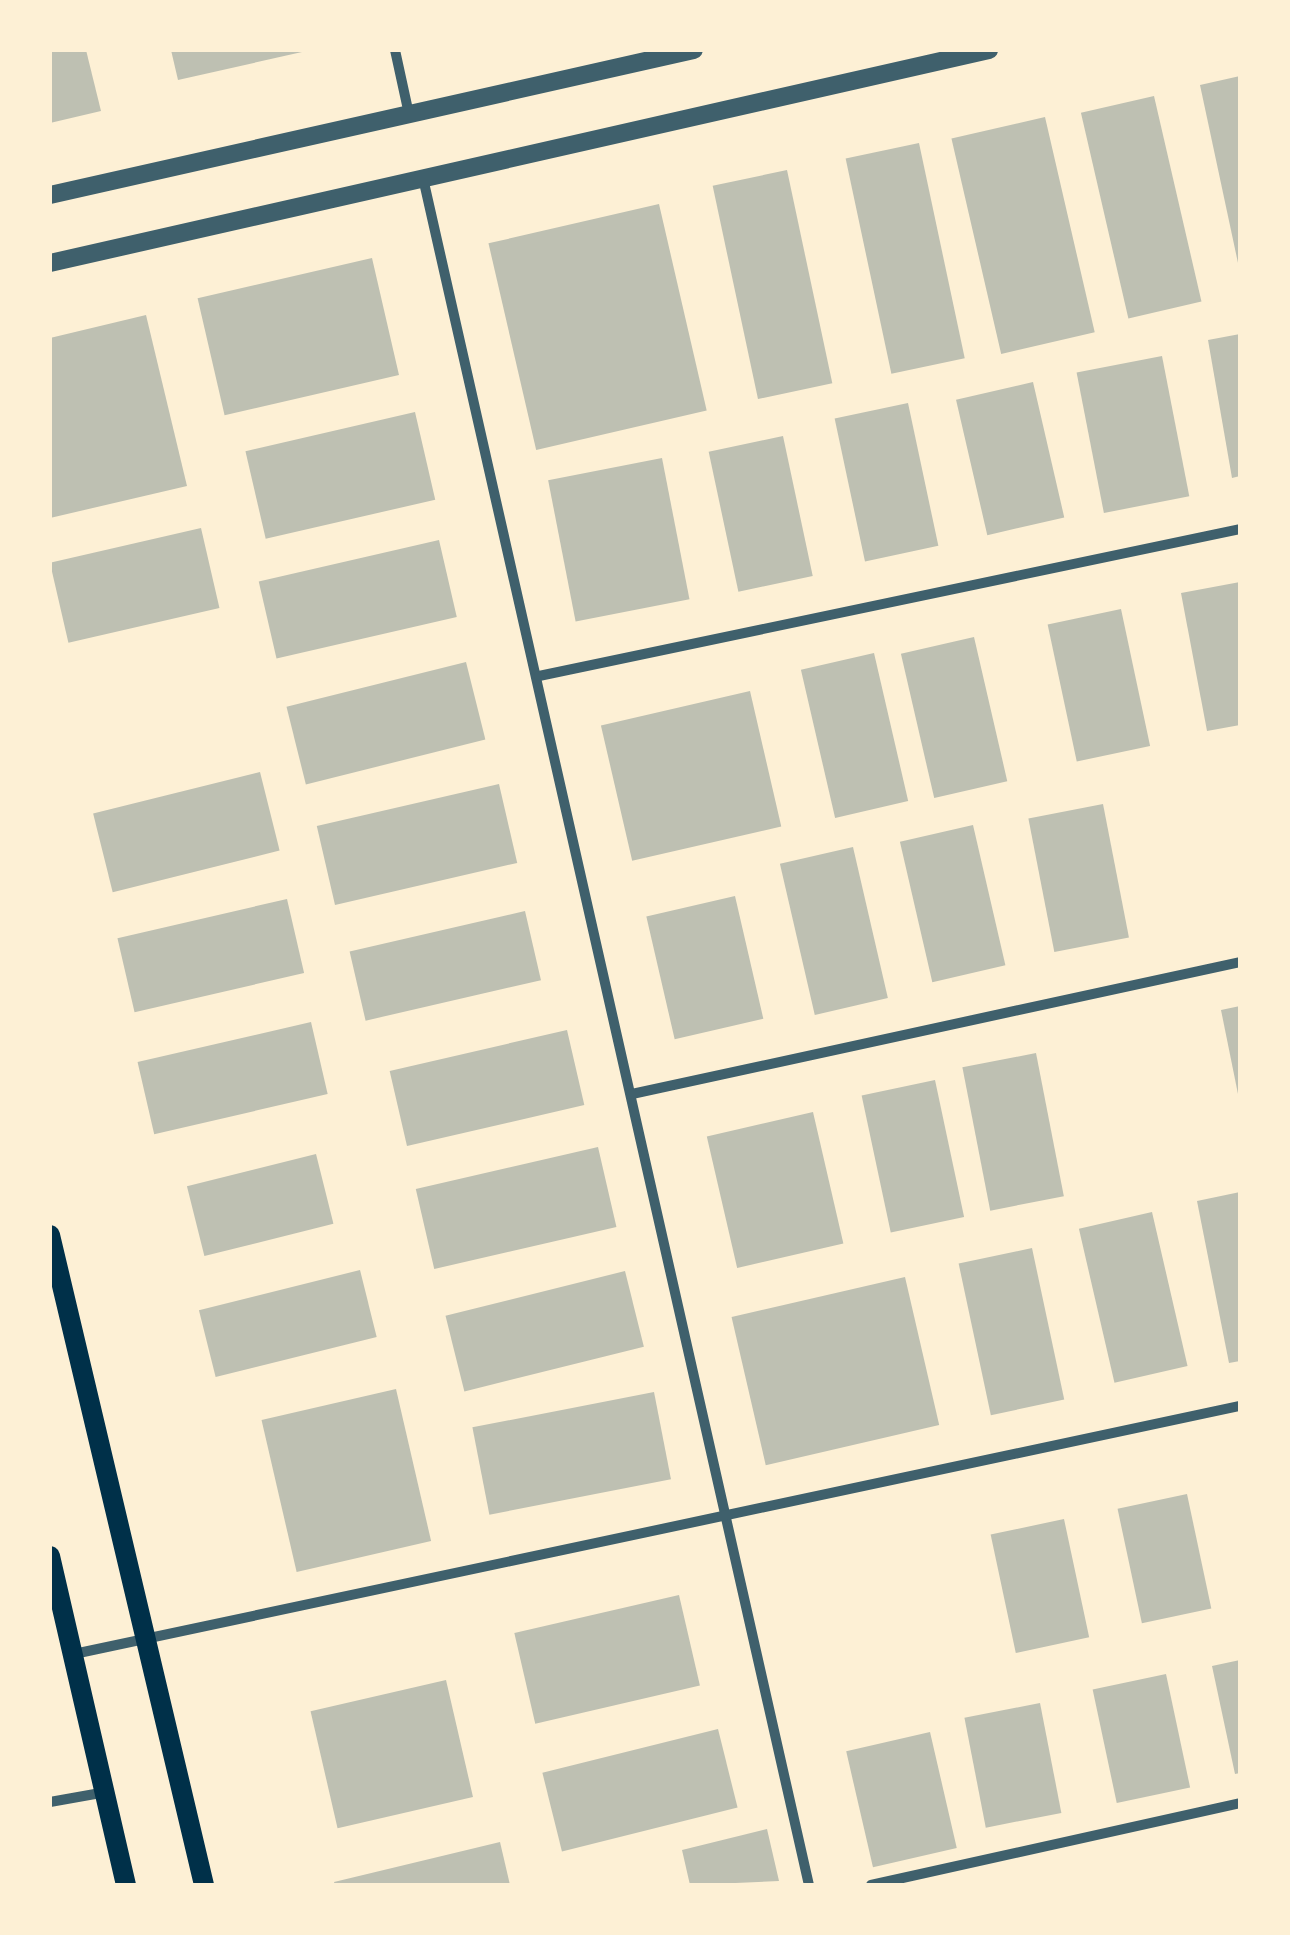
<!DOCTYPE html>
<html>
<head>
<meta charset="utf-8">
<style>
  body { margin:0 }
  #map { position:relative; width:1290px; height:1935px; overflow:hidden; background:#fdf0d5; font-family:"Public Sans",sans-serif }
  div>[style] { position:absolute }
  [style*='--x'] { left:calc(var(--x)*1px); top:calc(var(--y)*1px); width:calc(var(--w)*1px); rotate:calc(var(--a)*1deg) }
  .building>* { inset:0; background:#bec0b2; transform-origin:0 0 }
  .minor>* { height:10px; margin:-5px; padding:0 5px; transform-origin:5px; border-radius:5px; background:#3f606c }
  .tertiary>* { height:18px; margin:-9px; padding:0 9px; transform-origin:9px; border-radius:9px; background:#3f606c }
  .secondary>* { height:20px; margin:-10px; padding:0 10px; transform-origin:10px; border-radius:10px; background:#003049 }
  span { translate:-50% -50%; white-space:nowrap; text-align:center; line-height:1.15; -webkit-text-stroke:10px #fdf0d5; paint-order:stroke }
  .frame { position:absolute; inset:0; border:52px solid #fdf0d5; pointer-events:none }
</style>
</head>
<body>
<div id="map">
  <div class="building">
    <div style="clip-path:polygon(50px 50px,86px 50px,101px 111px,50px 123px)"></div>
    <div style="clip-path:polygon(171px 50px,302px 50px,302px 52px,178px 80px)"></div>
    <div style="clip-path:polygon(1240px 76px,1240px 263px,1238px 263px,1200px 85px)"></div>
    <div style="left:1154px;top:96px;width:211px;height:75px;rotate:77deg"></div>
    <div style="left:1045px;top:117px;width:221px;height:96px;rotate:77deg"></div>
    <div style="left:919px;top:143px;width:220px;height:75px;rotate:78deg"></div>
    <div style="left:787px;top:170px;width:218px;height:76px;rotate:78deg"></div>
    <div style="left:659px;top:204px;width:212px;height:175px;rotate:77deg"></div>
    <div style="left:372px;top:258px;width:120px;height:179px;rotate:77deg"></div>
    <div style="clip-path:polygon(146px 315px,187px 486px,50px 518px,50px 338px)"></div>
    <div style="clip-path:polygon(1240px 334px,1240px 476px,1232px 478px,1208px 340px)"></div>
    <div style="left:1162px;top:356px;width:143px;height:87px;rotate:79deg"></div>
    <div style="left:1033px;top:382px;width:139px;height:79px;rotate:77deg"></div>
    <div style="left:908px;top:403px;width:146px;height:75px;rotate:78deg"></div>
    <div style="left:415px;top:412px;width:90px;height:174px;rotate:77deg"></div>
    <div style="left:783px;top:436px;width:143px;height:76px;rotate:78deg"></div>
    <div style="left:662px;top:458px;width:144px;height:116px;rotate:79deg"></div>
    <div style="left:201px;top:528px;width:82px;height:155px;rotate:77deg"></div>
    <div style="left:439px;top:540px;width:79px;height:185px;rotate:77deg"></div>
    <div style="clip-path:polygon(1240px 582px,1240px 725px,1207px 731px,1181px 593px)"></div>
    <div style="left:1121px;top:609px;width:140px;height:75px;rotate:78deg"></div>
    <div style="left:974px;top:637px;width:148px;height:75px;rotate:77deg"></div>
    <div style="left:874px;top:653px;width:152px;height:75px;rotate:77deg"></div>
    <div style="left:466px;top:662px;width:80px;height:185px;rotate:76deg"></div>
    <div style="left:750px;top:691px;width:139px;height:153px;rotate:77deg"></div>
    <div style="left:260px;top:772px;width:81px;height:172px;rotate:76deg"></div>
    <div style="left:499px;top:784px;width:81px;height:187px;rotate:77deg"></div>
    <div style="left:1103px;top:804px;width:136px;height:76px;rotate:79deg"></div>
    <div style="left:973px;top:825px;width:144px;height:75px;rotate:77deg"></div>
    <div style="left:853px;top:847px;width:155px;height:75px;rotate:77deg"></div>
    <div style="left:735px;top:896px;width:126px;height:91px;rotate:77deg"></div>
    <div style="left:287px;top:899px;width:76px;height:174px;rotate:77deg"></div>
    <div style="left:525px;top:911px;width:71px;height:180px;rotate:77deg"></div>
    <div style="clip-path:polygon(1240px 1006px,1240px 1094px,1238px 1094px,1221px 1010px)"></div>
    <div style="left:311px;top:1022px;width:74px;height:178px;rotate:77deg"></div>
    <div style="left:567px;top:1030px;width:77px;height:182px;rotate:77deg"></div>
    <div style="left:1036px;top:1053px;width:146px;height:75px;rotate:79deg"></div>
    <div style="left:935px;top:1080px;width:140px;height:75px;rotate:78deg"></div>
    <div style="left:813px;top:1112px;width:135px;height:109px;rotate:77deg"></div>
    <div style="left:598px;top:1147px;width:82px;height:187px;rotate:77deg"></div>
    <div style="left:316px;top:1154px;width:72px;height:133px;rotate:76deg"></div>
    <div style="clip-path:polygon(1240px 1192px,1240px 1361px,1229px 1363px,1197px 1201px)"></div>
    <div style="left:1152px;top:1212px;width:158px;height:75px;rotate:77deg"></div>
    <div style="left:1032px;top:1248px;width:155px;height:75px;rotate:78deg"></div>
    <div style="left:360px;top:1270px;width:69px;height:166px;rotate:76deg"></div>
    <div style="left:625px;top:1271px;width:78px;height:185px;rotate:76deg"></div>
    <div style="left:905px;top:1277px;width:152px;height:178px;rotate:77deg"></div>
    <div style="left:396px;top:1389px;width:156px;height:138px;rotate:77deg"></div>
    <div style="left:654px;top:1392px;width:89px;height:185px;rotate:79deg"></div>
    <div style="left:1187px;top:1494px;width:117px;height:71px;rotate:78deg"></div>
    <div style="left:1064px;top:1519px;width:121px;height:75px;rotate:78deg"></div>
    <div style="left:679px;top:1595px;width:93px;height:169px;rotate:77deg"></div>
    <div style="clip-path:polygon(1240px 1660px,1240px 1773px,1235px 1774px,1212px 1666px)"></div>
    <div style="left:1166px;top:1674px;width:116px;height:75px;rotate:78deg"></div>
    <div style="left:446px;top:1680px;width:120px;height:139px;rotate:77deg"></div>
    <div style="left:1040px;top:1703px;width:112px;height:77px;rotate:79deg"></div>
    <div style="left:718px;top:1729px;width:81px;height:181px;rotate:76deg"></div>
    <div style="left:930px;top:1732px;width:119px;height:86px;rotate:77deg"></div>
    <div style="clip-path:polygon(767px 1829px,779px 1881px,690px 1885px,682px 1850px)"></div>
    <div style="clip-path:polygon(500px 1842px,510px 1885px,335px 1885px,334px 1882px)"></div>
  </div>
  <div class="minor">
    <div style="--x:395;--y:50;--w:66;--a:77.7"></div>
    <div style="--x:423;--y:178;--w:1750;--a:77.26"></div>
    <div style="--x:539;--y:676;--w:716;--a:-11.84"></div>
    <div style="--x:632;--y:1094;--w:622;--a:-12.25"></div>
    <div style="--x:74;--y:1654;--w:1192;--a:-12.01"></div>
    <div style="--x:50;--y:1802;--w:57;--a:-10.1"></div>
    <div style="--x:871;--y:1885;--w:378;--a:-12.5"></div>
  </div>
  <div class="tertiary">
    <div style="--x:50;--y:195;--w:660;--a:-12.69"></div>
    <div style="--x:50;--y:263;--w:963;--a:-12.78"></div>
  </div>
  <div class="secondary">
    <div style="--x:50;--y:1235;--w:668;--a:76.67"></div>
    <div style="--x:50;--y:1556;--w:338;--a:77"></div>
  </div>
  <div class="frame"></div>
</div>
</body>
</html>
